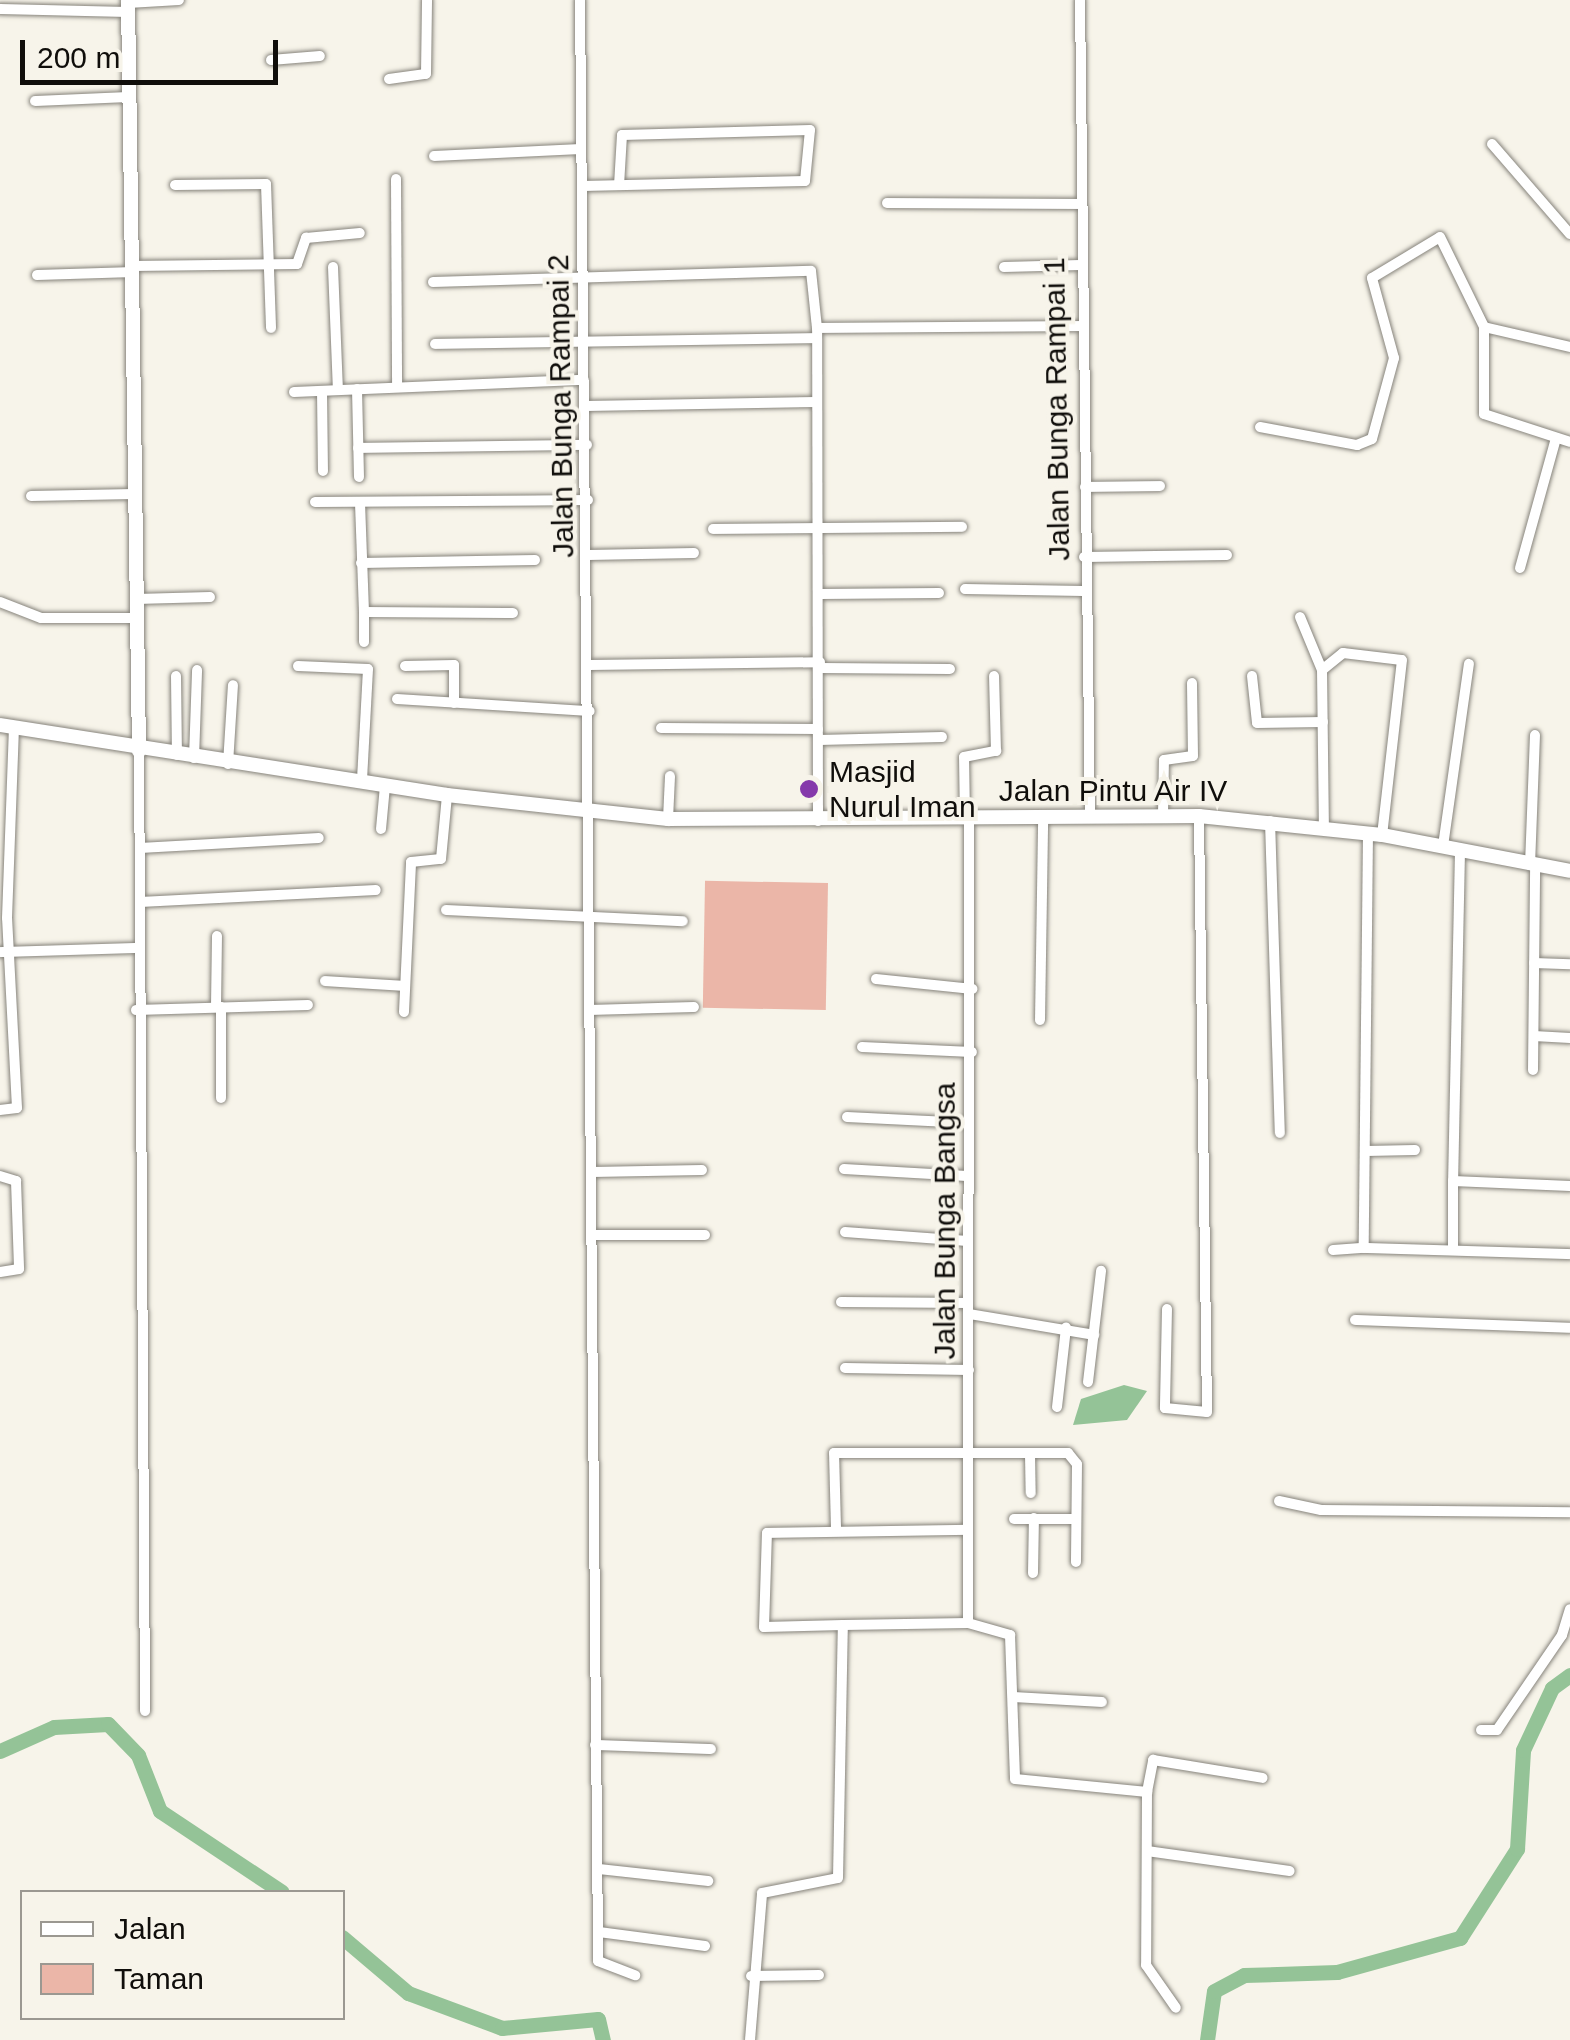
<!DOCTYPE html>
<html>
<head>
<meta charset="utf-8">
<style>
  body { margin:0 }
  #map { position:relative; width:1570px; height:2040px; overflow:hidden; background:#f7f4ea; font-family:Arial,sans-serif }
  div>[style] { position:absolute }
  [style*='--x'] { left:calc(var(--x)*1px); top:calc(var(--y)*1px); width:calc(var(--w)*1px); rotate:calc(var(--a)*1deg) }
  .green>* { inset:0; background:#ebb6a8; transform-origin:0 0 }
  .water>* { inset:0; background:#94c397 }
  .river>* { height:15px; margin:-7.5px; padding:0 7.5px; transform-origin:7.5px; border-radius:7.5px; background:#94c397 }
  .roads { filter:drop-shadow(0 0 2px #86837b) drop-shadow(0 0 2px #86837b) }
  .street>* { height:10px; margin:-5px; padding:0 5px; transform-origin:5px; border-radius:5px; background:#fff }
  .secondary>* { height:14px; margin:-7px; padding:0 7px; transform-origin:7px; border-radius:7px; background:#fff }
  .dots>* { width:28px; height:28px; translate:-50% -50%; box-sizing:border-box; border:5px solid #f7f4ea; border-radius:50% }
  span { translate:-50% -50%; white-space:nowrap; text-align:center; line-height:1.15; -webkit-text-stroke:8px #f7f4ea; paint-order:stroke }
  .street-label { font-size:30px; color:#100e0b }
  .poi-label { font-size:30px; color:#100e0b }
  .left { translate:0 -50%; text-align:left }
  .legend { position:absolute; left:20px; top:1890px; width:325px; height:130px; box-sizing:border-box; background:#f7f4ea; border:2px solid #9b9891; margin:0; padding:12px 18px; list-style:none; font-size:30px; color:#100e0b }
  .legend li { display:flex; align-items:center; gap:20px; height:50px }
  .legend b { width:50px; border:2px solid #9b9891 }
  .scale { position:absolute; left:20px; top:40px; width:258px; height:45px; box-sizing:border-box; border:5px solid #100e0b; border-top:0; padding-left:12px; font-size:30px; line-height:35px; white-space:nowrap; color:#100e0b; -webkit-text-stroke:8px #f7f4ea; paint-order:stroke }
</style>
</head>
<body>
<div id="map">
  <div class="green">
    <div style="left:828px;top:883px;width:127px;height:123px;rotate:91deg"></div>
  </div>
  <div class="water">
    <div style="clip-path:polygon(1124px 1385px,1147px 1391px,1127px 1420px,1073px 1425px,1081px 1399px)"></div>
  </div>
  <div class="river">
    <div style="--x:0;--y:1751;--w:59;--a:-24"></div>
    <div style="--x:54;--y:1727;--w:54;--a:-3.2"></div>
    <div style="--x:108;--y:1724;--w:43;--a:45.9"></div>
    <div style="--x:138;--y:1755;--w:60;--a:68.6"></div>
    <div style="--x:160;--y:1811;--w:146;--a:33.6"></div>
    <div style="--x:342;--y:1937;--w:87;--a:40.3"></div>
    <div style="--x:408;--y:1993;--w:100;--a:20.4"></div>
    <div style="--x:502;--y:2028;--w:96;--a:-5.4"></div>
    <div style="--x:598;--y:2019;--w:22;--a:77"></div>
    <div style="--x:1207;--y:2040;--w:49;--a:-81.9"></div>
    <div style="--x:1214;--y:1991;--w:34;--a:-28"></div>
    <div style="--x:1244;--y:1975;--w:93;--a:-1.8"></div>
    <div style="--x:1337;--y:1972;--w:128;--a:-15.5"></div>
    <div style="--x:1460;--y:1938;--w:106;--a:-57.4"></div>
    <div style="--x:1517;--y:1849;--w:99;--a:-86.5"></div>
    <div style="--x:1523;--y:1750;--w:68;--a:-64.9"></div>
    <div style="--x:1552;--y:1688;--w:22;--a:-36"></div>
  </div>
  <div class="roads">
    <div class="street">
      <div style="--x:580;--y:0;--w:1961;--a:89.47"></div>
      <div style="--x:598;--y:1961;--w:40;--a:21"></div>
      <div style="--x:1080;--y:0;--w:817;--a:89.3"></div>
      <div style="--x:128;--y:3;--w:51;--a:-3.4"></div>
      <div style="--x:0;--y:9;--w:128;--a:1.3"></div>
      <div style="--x:271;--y:60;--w:49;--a:-4.7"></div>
      <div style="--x:389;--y:79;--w:37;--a:-8"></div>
      <div style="--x:426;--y:74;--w:74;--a:-89.2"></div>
      <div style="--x:35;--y:101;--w:94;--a:-2.4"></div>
      <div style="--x:1492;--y:144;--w:119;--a:49.1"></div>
      <div style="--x:434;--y:156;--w:147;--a:-2.7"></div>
      <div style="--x:396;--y:179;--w:206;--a:89.7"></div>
      <div style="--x:175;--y:185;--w:91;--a:-0.6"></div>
      <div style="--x:266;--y:184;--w:144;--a:88"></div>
      <div style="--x:583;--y:186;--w:222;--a:-1.3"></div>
      <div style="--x:805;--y:181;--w:51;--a:-84.4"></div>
      <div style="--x:810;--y:130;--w:188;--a:178.5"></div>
      <div style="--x:622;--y:135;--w:50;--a:93.4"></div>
      <div style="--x:887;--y:203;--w:193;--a:0.3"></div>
      <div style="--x:133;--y:266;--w:164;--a:-0.7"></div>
      <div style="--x:297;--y:264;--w:28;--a:-71"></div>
      <div style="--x:306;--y:238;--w:54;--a:-5.3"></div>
      <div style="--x:333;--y:267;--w:123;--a:87.7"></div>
      <div style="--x:1004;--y:267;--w:76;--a:-1.5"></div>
      <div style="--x:37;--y:275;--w:97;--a:-1.8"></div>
      <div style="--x:433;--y:282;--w:378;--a:-1.7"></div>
      <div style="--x:811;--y:271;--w:57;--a:84"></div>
      <div style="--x:1484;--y:327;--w:88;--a:13.1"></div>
      <div style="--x:435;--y:344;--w:382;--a:-0.9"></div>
      <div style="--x:357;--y:389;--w:88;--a:88.7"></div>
      <div style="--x:322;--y:391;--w:80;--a:89.3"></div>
      <div style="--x:294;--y:392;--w:290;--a:-2.4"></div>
      <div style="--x:586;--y:406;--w:230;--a:-1"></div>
      <div style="--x:1260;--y:427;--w:99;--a:10.5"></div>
      <div style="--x:1357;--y:445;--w:16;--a:-22"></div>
      <div style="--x:1372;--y:439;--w:84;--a:-74.8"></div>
      <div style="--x:1394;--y:358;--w:83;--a:-105.4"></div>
      <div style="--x:1372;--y:278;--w:79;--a:-31.1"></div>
      <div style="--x:1440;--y:237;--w:100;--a:63.9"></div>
      <div style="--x:1484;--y:327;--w:87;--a:90"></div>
      <div style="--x:1484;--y:414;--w:90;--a:18"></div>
      <div style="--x:358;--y:448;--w:229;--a:-0.8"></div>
      <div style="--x:1085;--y:487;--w:75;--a:-0.8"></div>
      <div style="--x:31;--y:496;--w:103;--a:-1.1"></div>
      <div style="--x:315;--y:502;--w:273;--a:-0.4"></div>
      <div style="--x:360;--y:503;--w:109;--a:87.9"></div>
      <div style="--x:364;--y:612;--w:149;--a:0.4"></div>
      <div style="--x:713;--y:529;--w:249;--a:-0.5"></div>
      <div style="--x:588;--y:555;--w:106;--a:-1.1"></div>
      <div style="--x:1084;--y:557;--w:143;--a:-0.8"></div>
      <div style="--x:361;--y:563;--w:174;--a:-1"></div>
      <div style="--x:1520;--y:568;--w:135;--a:-74.5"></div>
      <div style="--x:965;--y:589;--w:118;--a:1"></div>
      <div style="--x:820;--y:594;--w:119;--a:-0.5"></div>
      <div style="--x:136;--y:599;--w:74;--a:-1.5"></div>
      <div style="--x:0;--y:602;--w:44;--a:21.3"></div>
      <div style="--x:41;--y:618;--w:96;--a:0"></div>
      <div style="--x:364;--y:612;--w:30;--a:90"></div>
      <div style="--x:1300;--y:617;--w:57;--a:67.5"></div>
      <div style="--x:1322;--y:670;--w:158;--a:89.3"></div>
      <div style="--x:589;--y:665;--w:231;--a:-0.7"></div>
      <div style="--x:298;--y:666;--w:70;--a:2.5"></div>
      <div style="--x:368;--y:669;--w:112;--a:93.1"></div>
      <div style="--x:405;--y:666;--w:49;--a:-1.2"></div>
      <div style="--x:454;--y:665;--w:38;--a:90"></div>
      <div style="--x:820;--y:668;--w:130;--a:0.4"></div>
      <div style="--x:1322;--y:670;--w:27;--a:-39"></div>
      <div style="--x:1343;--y:653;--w:59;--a:6.8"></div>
      <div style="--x:1402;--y:660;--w:176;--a:96.5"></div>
      <div style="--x:176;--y:676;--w:79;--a:89.3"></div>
      <div style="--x:1252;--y:676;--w:47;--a:83.9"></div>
      <div style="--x:1257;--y:723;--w:66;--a:-0.9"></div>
      <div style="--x:397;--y:699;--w:193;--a:3.6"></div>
      <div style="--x:661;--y:728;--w:157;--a:0.4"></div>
      <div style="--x:819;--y:740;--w:123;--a:-1.4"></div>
      <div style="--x:139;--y:751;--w:960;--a:89.64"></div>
      <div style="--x:194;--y:758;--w:88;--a:-88"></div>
      <div style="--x:228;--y:764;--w:79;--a:-86.4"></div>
      <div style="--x:1163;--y:815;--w:55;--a:-89"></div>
      <div style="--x:1164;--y:760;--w:29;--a:-8"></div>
      <div style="--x:1193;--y:756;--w:73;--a:-90.8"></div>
      <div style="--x:668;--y:819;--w:43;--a:-87.3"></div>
      <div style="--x:965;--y:819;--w:62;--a:-90.9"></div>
      <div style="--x:964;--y:757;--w:33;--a:-11"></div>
      <div style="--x:996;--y:751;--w:75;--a:-91.5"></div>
      <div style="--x:818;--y:821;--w:493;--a:-90.1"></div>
      <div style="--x:817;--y:328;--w:264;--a:-0.4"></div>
      <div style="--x:1270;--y:821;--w:312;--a:88.2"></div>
      <div style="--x:381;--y:829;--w:43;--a:-84.7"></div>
      <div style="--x:1368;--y:833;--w:415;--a:90.6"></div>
      <div style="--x:1364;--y:1248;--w:206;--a:1.7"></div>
      <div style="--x:1443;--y:846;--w:184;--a:-81.9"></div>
      <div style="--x:140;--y:848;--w:179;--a:-3.2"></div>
      <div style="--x:1460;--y:851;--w:330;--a:91.2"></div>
      <div style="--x:1453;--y:1181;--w:117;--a:2.4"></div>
      <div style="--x:1530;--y:865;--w:130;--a:-87.8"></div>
      <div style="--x:140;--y:902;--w:236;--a:-2.9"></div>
      <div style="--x:446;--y:910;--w:237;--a:2.7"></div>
      <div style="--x:0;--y:952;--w:138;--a:-1.7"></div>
      <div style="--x:1534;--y:963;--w:36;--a:2"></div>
      <div style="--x:876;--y:979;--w:97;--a:5.9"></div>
      <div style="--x:325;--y:981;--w:80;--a:3.6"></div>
      <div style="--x:216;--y:1007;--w:71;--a:-89.2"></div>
      <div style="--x:221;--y:1007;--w:91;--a:90"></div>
      <div style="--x:136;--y:1010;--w:172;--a:-1.7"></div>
      <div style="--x:589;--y:1010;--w:105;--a:-1.6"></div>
      <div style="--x:404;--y:1012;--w:150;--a:-87.3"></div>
      <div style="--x:411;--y:862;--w:30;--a:-6"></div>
      <div style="--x:441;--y:859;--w:64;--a:-84.6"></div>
      <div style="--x:1040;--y:1020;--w:202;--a:-89.1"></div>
      <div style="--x:1534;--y:1036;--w:36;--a:3"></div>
      <div style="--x:862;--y:1047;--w:110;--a:2.6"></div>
      <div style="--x:1533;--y:1070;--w:204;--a:-89.4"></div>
      <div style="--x:0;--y:1110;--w:17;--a:-7"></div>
      <div style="--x:17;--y:1108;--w:190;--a:-93"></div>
      <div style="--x:7;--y:918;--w:190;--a:-87.9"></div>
      <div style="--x:847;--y:1117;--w:122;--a:2.8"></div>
      <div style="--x:1366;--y:1151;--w:49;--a:-1.2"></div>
      <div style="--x:844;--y:1169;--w:123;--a:3.3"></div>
      <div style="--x:592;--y:1172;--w:110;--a:-1"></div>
      <div style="--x:0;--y:1176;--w:17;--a:17"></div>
      <div style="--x:16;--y:1181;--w:88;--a:88"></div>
      <div style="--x:19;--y:1269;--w:19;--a:171"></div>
      <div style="--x:845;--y:1232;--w:123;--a:4.2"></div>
      <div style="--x:594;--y:1235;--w:111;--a:0"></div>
      <div style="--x:1453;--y:1248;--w:67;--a:-90"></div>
      <div style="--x:1333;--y:1250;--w:31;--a:-4"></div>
      <div style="--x:841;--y:1302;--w:127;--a:0.5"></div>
      <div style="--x:1167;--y:1309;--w:99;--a:91.2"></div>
      <div style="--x:1165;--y:1408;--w:42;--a:5.4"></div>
      <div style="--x:1207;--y:1412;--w:596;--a:-90.77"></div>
      <div style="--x:969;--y:1314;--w:127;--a:9.5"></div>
      <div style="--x:1355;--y:1320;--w:215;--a:2.1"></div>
      <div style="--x:845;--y:1368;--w:124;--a:0.9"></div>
      <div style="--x:1088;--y:1382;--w:112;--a:-83.3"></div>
      <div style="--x:1057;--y:1407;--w:80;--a:-83.5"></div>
      <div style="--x:1030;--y:1454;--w:39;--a:89"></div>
      <div style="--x:1279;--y:1501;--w:43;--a:12.1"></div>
      <div style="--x:1321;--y:1510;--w:249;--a:0.5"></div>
      <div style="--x:1014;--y:1519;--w:62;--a:0"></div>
      <div style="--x:836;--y:1528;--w:75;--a:-91.5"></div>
      <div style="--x:834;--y:1453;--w:234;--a:0"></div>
      <div style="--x:1068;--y:1453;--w:14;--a:51"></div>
      <div style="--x:1077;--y:1464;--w:98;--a:90.6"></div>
      <div style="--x:1033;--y:1573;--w:55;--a:-89"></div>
      <div style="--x:968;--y:1623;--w:805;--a:-89.93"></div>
      <div style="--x:843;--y:1625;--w:79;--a:178.5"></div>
      <div style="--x:764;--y:1627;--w:94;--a:-88.2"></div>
      <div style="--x:767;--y:1533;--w:199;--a:-0.9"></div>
      <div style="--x:1014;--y:1697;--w:88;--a:3.3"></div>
      <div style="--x:1481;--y:1730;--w:16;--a:0"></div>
      <div style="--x:1497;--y:1730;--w:115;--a:-55.6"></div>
      <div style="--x:1562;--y:1635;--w:27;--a:-73"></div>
      <div style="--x:595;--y:1745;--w:116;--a:2"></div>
      <div style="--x:1147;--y:1792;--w:33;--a:-79"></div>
      <div style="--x:1153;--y:1760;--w:111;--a:9.3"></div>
      <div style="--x:1147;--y:1851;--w:144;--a:8"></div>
      <div style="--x:599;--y:1869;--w:110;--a:6.3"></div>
      <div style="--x:599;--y:1932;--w:107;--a:7.5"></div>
      <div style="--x:751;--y:1976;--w:68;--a:-0.8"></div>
      <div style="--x:750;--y:2040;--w:147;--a:-85.3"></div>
      <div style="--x:762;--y:1893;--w:77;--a:-11.2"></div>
      <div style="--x:838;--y:1878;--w:253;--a:-88.9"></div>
      <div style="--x:843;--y:1625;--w:125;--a:-0.9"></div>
      <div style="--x:968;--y:1623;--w:44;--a:15.9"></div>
      <div style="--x:1010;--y:1635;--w:144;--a:88"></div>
      <div style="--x:1015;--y:1779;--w:133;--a:5.6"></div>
      <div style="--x:1147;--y:1792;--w:173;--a:90.3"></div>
      <div style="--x:1146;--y:1965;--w:52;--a:55.1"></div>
    </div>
    <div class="secondary">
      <div style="--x:128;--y:0;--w:751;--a:89.16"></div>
      <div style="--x:0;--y:725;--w:452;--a:8.9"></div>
      <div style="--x:447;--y:795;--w:222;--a:6.2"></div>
      <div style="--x:668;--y:819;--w:531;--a:-0.32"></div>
      <div style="--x:1199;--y:816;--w:184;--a:5.9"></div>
      <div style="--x:1382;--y:835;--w:191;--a:10.8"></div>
    </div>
  </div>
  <div class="dots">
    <div style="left:809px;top:789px;background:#8539ab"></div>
  </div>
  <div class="street-label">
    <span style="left:561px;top:406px;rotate:-91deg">Jalan Bunga Rampai 2</span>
    <span style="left:1057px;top:409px;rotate:-91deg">Jalan Bunga Rampai 1</span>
    <span style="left:1113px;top:791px">Jalan Pintu Air IV</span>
    <span style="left:945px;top:1221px;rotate:-90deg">Jalan Bunga Bangsa</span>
  </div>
  <div class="poi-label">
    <span class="left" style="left:829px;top:789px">Masjid<br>Nurul Iman</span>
  </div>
  <ul class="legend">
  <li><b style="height:12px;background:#fff"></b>Jalan</li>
  <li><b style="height:28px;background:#ebb6a8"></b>Taman</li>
  </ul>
  <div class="scale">200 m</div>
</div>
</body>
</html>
